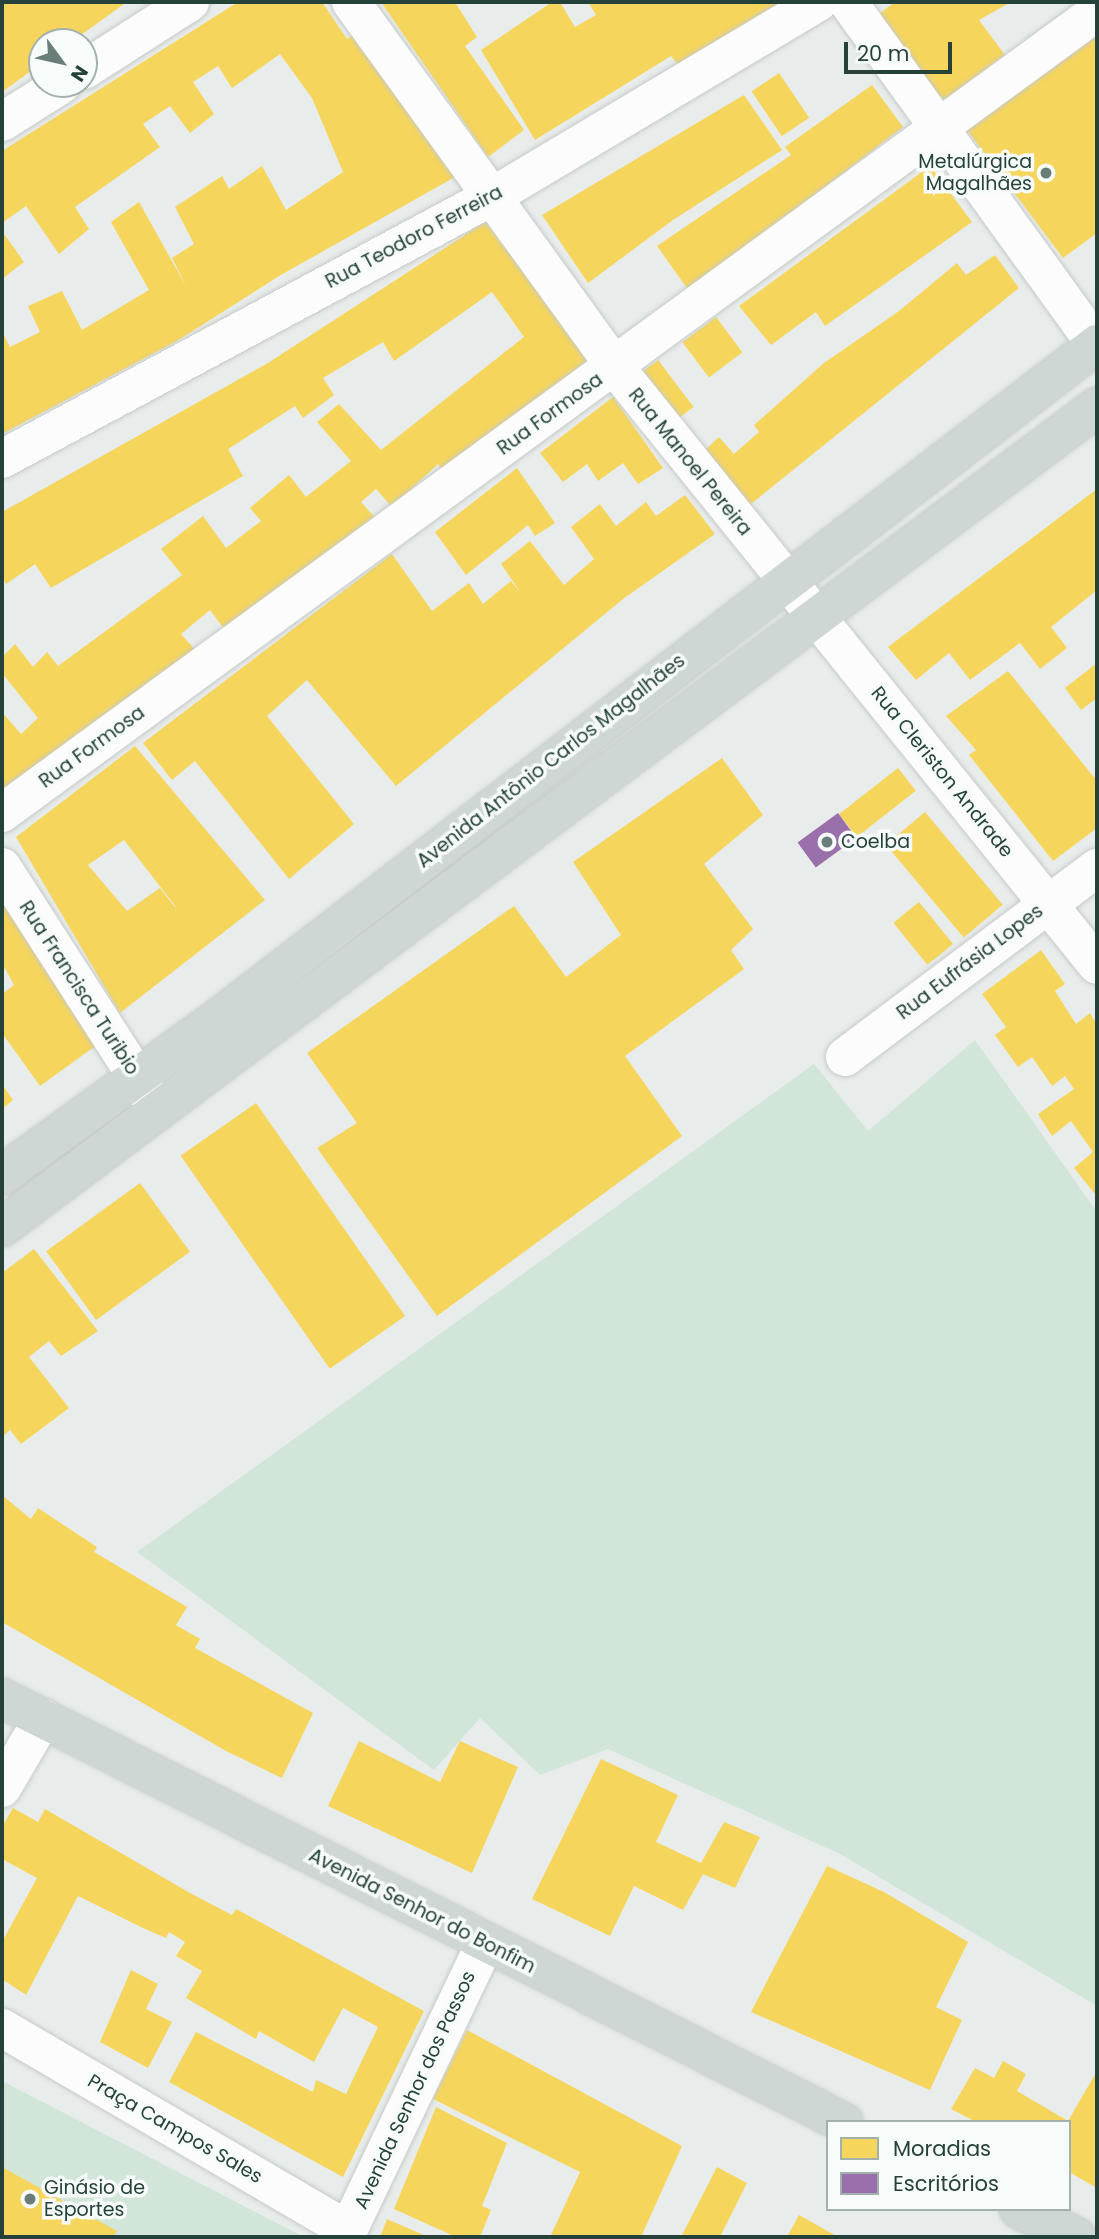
<!DOCTYPE html>
<html>
<head>
<meta charset="utf-8">
<style>
  body { margin:0 }
  #map { position:relative; width:1099px; height:2239px; overflow:hidden; background:#e8edeb; font-family:Poppins,sans-serif }
  div>[style] { position:absolute }
  [style*='--x'] { left:calc(var(--x)*1px); top:calc(var(--y)*1px); width:calc(var(--w)*1px); rotate:calc(var(--a)*1deg) }
  .green>* { inset:0; background:#d1e6d8 }
  .homes>* { inset:0; background:#f6d55c; transform-origin:0 0 }
  .offices>* { inset:0; background:#9970ab; transform-origin:0 0 }
  .roads { filter:drop-shadow(0 0 2px #c5cac8) drop-shadow(0 0 2px #c5cac8) }
  .street>* { height:38px; margin:-19px; padding:0 19px; transform-origin:19px; border-radius:19px; background:#fcfcfc }
  .secondary>* { height:38px; margin:-19px; padding:0 19px; transform-origin:19px; border-radius:19px; background:#fcfcfc }
  .primary>* { height:38px; margin:-19px; padding:0 19px; transform-origin:19px; border-radius:19px; background:#cfd7d5 }
  .dots>* { width:19px; height:19px; translate:-50% -50%; box-sizing:border-box; border:4px solid #f7fbf9; border-radius:50% }
  span { translate:-50% -50%; white-space:nowrap; text-align:center; line-height:1.15; -webkit-text-stroke:7px #f7fbf9; paint-order:stroke }
  .poi-label { font-size:19px; color:#24423a }
  .right { translate:-100% -50%; text-align:right }
  .left { translate:0 -50%; text-align:left }
  .street-label { font-size:19px; color:#24423a }
  .frame { position:absolute; inset:0; border:4px solid #24423a; pointer-events:none }
  .legend { position:absolute; left:826px; top:2120px; width:245px; height:91px; box-sizing:border-box; background:#f7fbf9; border:2px solid #a3b1ad; margin:0; padding:9px 12px; list-style:none; font-size:21px; color:#24423a }
  .legend li { display:flex; align-items:center; gap:14px; height:35px }
  .legend b { width:35px; border:2px solid #a3b1ad }
  .north { position:absolute; left:28px; top:28px; width:70px; height:70px; box-sizing:border-box; background:#f7fbf9; border:2px solid #a3b1ad; border-radius:50%; rotate:123deg; font-size:19px; font-weight:700; line-height:28px; text-align:center; color:#24423a }
  .north::after { content:''; display:block; margin:auto; width:24px; height:32px; background:#697e78; clip-path:polygon(50% 0,100% 100%,50% 72%,0 100%) }
  .scale { position:absolute; left:844px; top:42px; width:108px; height:32px; box-sizing:border-box; border:4px solid #24423a; border-top:0; padding-left:9px; font-size:21px; line-height:24px; white-space:nowrap; color:#24423a; -webkit-text-stroke:5px #f7fbf9; paint-order:stroke }
</style>
</head>
<body>
<div id="map">
  <div class="green">
    <div style="clip-path:polygon(975px 1040px,1097px 1212px,1097px 2006px,840px 1854px,608px 1749px,540px 1775px,480px 1718px,434px 1770px,137px 1552px,814px 1064px,868px 1131px)"></div>
    <div style="clip-path:polygon(2px 2081px,304px 2237px,2px 2237px)"></div>
  </div>
  <div class="homes">
    <div style="clip-path:polygon(2px 2px,127px 2px,71px 42px,42px 42px,42px 63px,2px 92px)"></div>
    <div style="clip-path:polygon(238px 2px,322px 2px,347px 39px,355px 33px,455px 177px,279px 276px,177px 341px,2px 434px,2px 331px,10px 347px,40px 332px,28px 306px,62px 291px,82px 330px,149px 290px,111px 222px,139px 202px,187px 288px,172px 258px,194px 244px,175px 207px,222px 176px,229px 189px,262px 166px,286px 210px,343px 172px,312px 98px,280px 54px,232px 88px,218px 66px,193px 82px,214px 114px,190px 133px,170px 106px,143px 124px,160px 147px,75px 207px,89px 229px,59px 254px,26px 206px,2px 223px,2px 151px)"></div>
    <div style="clip-path:polygon(381px 2px,455px 2px,477px 37px,465px 46px,524px 130px,488px 157px)"></div>
    <div style="clip-path:polygon(552px 2px,560px 2px,575px 27px,596px 15px,588px 2px,781px 2px,678px 65px,671px 56px,535px 140px,481px 50px)"></div>
    <div style="clip-path:polygon(895px 2px,1011px 2px,979px 20px,1005px 55px,942px 101px,879px 14px)"></div>
    <div style="clip-path:polygon(1097px 36px,1097px 233px,1063px 258px,967px 130px)"></div>
    <div style="left:779px;top:73px;width:54px;height:33px;rotate:56deg"></div>
    <div style="clip-path:polygon(872px 85px,903px 127px,689px 291px,657px 246px,791px 155px,785px 147px)"></div>
    <div style="clip-path:polygon(744px 95px,782px 150px,673px 220px,588px 283px,542px 215px)"></div>
    <div style="clip-path:polygon(930px 166px,972px 222px,825px 326px,816px 312px,771px 345px,739px 306px)"></div>
    <div style="clip-path:polygon(485px 222px,591px 360px,444px 473px,438px 464px,392px 507px,376px 489px,361px 502px,377px 520px,230px 637px,210px 610px,181px 634px,197px 652px,6px 793px,2px 786px,2px 712px,21px 734px,38px 718px,2px 673px,2px 657px,15px 644px,33px 667px,47px 652px,58px 666px,182px 575px,161px 549px,203px 516px,226px 548px,261px 521px,250px 508px,289px 475px,306px 497px,351px 461px,317px 422px,339px 404px,381px 450px,524px 337px,492px 292px,394px 361px,383px 342px,323px 378px,334px 395px,303px 418px,295px 406px,228px 449px,243px 476px,51px 588px,35px 564px,6px 584px,2px 577px,2px 512px,268px 363px)"></div>
    <div style="clip-path:polygon(2px 231px,24px 262px,2px 279px)"></div>
    <div style="clip-path:polygon(995px 255px,1019px 288px,746px 508px,703px 452px,719px 437px,734px 454px,759px 432px,754px 425px,824px 363px,899px 311px,957px 263px,966px 275px)"></div>
    <div style="left:716px;top:317px;width:44px;height:42px;rotate:53deg"></div>
    <div style="left:658px;top:360px;width:59px;height:23px;rotate:53deg"></div>
    <div style="clip-path:polygon(613px 397px,663px 468px,638px 484px,623px 463px,598px 481px,587px 464px,563px 482px,540px 453px)"></div>
    <div style="clip-path:polygon(517px 468px,555px 523px,535px 536px,528px 525px,466px 575px,435px 532px)"></div>
    <div style="clip-path:polygon(1097px 489px,1097px 590px,1051px 627px,1067px 648px,1040px 669px,1020px 643px,970px 680px,949px 653px,916px 680px,888px 647px)"></div>
    <div style="clip-path:polygon(685px 495px,715px 534px,623px 599px,396px 786px,307px 680px,267px 716px,354px 824px,289px 879px,195px 761px,172px 780px,143px 743px,392px 554px,432px 611px,469px 583px,483px 604px,511px 581px,521px 593px,501px 564px,530px 541px,564px 585px,594px 559px,571px 527px,600px 504px,616px 526px,646px 502px,656px 516px)"></div>
    <div style="clip-path:polygon(1097px 663px,1097px 698px,1081px 710px,1065px 688px)"></div>
    <div style="clip-path:polygon(1008px 671px,1097px 781px,1097px 828px,1053px 861px,969px 755px,976px 750px,946px 716px)"></div>
    <div style="clip-path:polygon(evenodd,135px 746px,265px 900px,120px 1013px,16px 837px,135px 746px,124px 840px,176px 907px,175px 907px,160px 888px,127px 911px,88px 865px,124px 840px)"></div>
    <div style="clip-path:polygon(722px 758px,763px 815px,704px 864px,753px 929px,731px 950px,744px 969px,625px 1056px,682px 1136px,437px 1316px,317px 1148px,357px 1123px,307px 1053px,514px 906px,566px 977px,621px 935px,573px 862px)"></div>
    <div style="left:898px;top:768px;width:29px;height:75px;rotate:52deg"></div>
    <div style="left:925px;top:812px;width:121px;height:51px;rotate:50deg"></div>
    <div style="clip-path:polygon(2px 890px,101px 1042px,40px 1086px,2px 1033px,2px 994px,14px 985px,2px 963px)"></div>
    <div style="left:919px;top:902px;width:54px;height:33px;rotate:51deg"></div>
    <div style="clip-path:polygon(1041px 950px,1065px 984px,1055px 991px,1076px 1024px,1090px 1013px,1097px 1025px,1095px 1194px,1074px 1168px,1093px 1152px,1071px 1121px,1052px 1136px,1038px 1114px,1074px 1089px,1065px 1076px,1052px 1086px,1032px 1057px,1018px 1067px,995px 1035px,1006px 1027px,982px 994px)"></div>
    <div style="clip-path:polygon(2px 1084px,13px 1100px,2px 1109px)"></div>
    <div style="left:256px;top:1103px;width:260px;height:92px;rotate:55deg"></div>
    <div style="left:140px;top:1183px;width:85px;height:116px;rotate:54deg"></div>
    <div style="clip-path:polygon(34px 1249px,98px 1331px,61px 1356px,49px 1341px,29px 1357px,69px 1408px,21px 1444px,10px 1430px,2px 1437px,2px 1273px)"></div>
    <div style="clip-path:polygon(2px 1495px,31px 1519px,38px 1508px,97px 1547px,94px 1552px,187px 1607px,176px 1625px,200px 1639px,195px 1648px,313px 1713px,282px 1778px,226px 1751px,2px 1622px)"></div>
    <div style="clip-path:polygon(359px 1741px,440px 1782px,460px 1741px,518px 1767px,472px 1873px,328px 1806px)"></div>
    <div style="clip-path:polygon(601px 1759px,678px 1795px,656px 1842px,701px 1863px,724px 1822px,760px 1837px,735px 1888px,703px 1874px,683px 1910px,634px 1886px,610px 1936px,532px 1899px)"></div>
    <div style="clip-path:polygon(13px 1808px,38px 1822px,45px 1809px,190px 1893px,232px 1915px,236px 1909px,424px 2011px,343px 2177px,169px 2082px,196px 2032px,313px 2092px,316px 2080px,346px 2094px,378px 2027px,343px 2008px,314px 2062px,259px 2031px,256px 2039px,186px 1998px,202px 1971px,176px 1956px,185px 1942px,169px 1932px,166px 1938px,143px 1928px,78px 1896px,26px 1995px,2px 1979px,2px 1942px,37px 1878px,2px 1859px,2px 1827px)"></div>
    <div style="clip-path:polygon(827px 1866px,884px 1892px,968px 1942px,936px 2007px,962px 2020px,930px 2090px,751px 2012px)"></div>
    <div style="clip-path:polygon(131px 1970px,158px 1984px,146px 2009px,172px 2022px,148px 2068px,100px 2042px)"></div>
    <div style="clip-path:polygon(467px 2030px,682px 2146px,641px 2237px,551px 2235px,580px 2172px,433px 2099px)"></div>
    <div style="clip-path:polygon(1003px 2061px,1026px 2074px,1017px 2091px,1068px 2121px,1097px 2071px,1097px 2188px,1069px 2172px,1069px 2122px,976px 2122px,951px 2109px,975px 2068px,994px 2078px)"></div>
    <div style="clip-path:polygon(436px 2107px,507px 2143px,482px 2206px,491px 2210px,480px 2237px,456px 2237px,394px 2209px)"></div>
    <div style="clip-path:polygon(2px 2167px,117px 2231px,113px 2237px,2px 2237px)"></div>
    <div style="clip-path:polygon(717px 2167px,747px 2183px,720px 2237px,681px 2237px)"></div>
    <div style="clip-path:polygon(799px 2215px,838px 2237px,787px 2237px)"></div>
    <div style="clip-path:polygon(387px 2219px,428px 2237px,380px 2237px)"></div>
  </div>
  <div class="offices">
    <div style="left:838px;top:813px;width:31px;height:50px;rotate:54deg"></div>
  </div>
  <div class="roads">
    <div class="street">
      <div style="--x:351;--y:2;--w:450;--a:54.1"></div>
      <div style="--x:615;--y:367;--w:768;--a:51.13"></div>
      <div style="--x:84;--y:70;--w:126;--a:-32.7"></div>
      <div style="--x:2;--y:122;--w:71;--a:-32.3"></div>
      <div style="--x:2;--y:459;--w:557;--a:-28.18"></div>
      <div style="--x:493;--y:196;--w:379;--a:-30.8"></div>
      <div style="--x:2;--y:813;--w:1357;--a:-36.19"></div>
      <div style="--x:2;--y:867;--w:282;--a:57.3"></div>
      <div style="--x:845;--y:1057;--w:315;--a:-36.9"></div>
      <div style="--x:2;--y:1788;--w:81;--a:-59.6"></div>
      <div style="--x:2;--y:2028;--w:401;--a:30.3"></div>
      <div style="--x:345;--y:2237;--w:326;--a:-64.5"></div>
    </div>
    <div class="secondary">
      <div style="--x:848;--y:2;--w:423;--a:54.1"></div>
    </div>
    <div class="primary">
      <div style="--x:2;--y:1175;--w:268;--a:-35.9"></div>
      <div style="--x:219;--y:1018;--w:1107;--a:-37.51"></div>
      <div style="--x:2;--y:1227;--w:1368;--a:-36.83"></div>
      <div style="--x:2;--y:1698;--w:942;--a:26.76"></div>
      <div style="--x:1019;--y:2209;--w:64;--a:26.2"></div>
    </div>
  </div>
  <div class="dots">
    <div style="left:1046px;top:173px;background:#697e78"></div>
    <div style="left:827px;top:842px;background:#697e78"></div>
    <div style="left:30px;top:2199px;background:#697e78"></div>
  </div>
  <div class="poi-label">
    <span class="right" style="left:1032px;top:173px">Metalúrgica<br>Magalhães</span>
    <span class="left" style="left:841px;top:842px">Coelba</span>
    <span class="left" style="left:44px;top:2199px">Ginásio de<br>Esportes</span>
  </div>
  <div class="street-label">
    <span style="left:414px;top:237px;rotate:-28deg">Rua Teodoro Ferreira</span>
    <span style="left:550px;top:414px;rotate:-36deg">Rua Formosa</span>
    <span style="left:690px;top:462px;rotate:51deg">Rua Manoel Pereira</span>
    <span style="left:92px;top:747px;rotate:-36deg">Rua Formosa</span>
    <span style="left:551px;top:761px;rotate:-38deg">Avenida Antônio Carlos Magalhães</span>
    <span style="left:942px;top:772px;rotate:51deg">Rua Cleriston Andrade</span>
    <span style="left:970px;top:962px;rotate:-37deg">Rua Eufrásia Lopes</span>
    <span style="left:79px;top:988px;rotate:57deg">Rua Francisca Turibio</span>
    <span style="left:422px;top:1911px;rotate:27deg">Avenida Senhor do Bonfim</span>
    <span style="left:415px;top:2090px;rotate:-65deg">Avenida Senhor dos Passos</span>
    <span style="left:175px;top:2129px;rotate:30deg">Praça Campos Sales</span>
  </div>
  <div class="frame"></div>
  <ul class="legend">
  <li><b style="height:19px;background:#f6d55c"></b>Moradias</li>
  <li><b style="height:19px;background:#9970ab"></b>Escritórios</li>
  </ul>
  <div class="north">N</div>
  <div class="scale">20 m</div>
</div>
</body>
</html>
